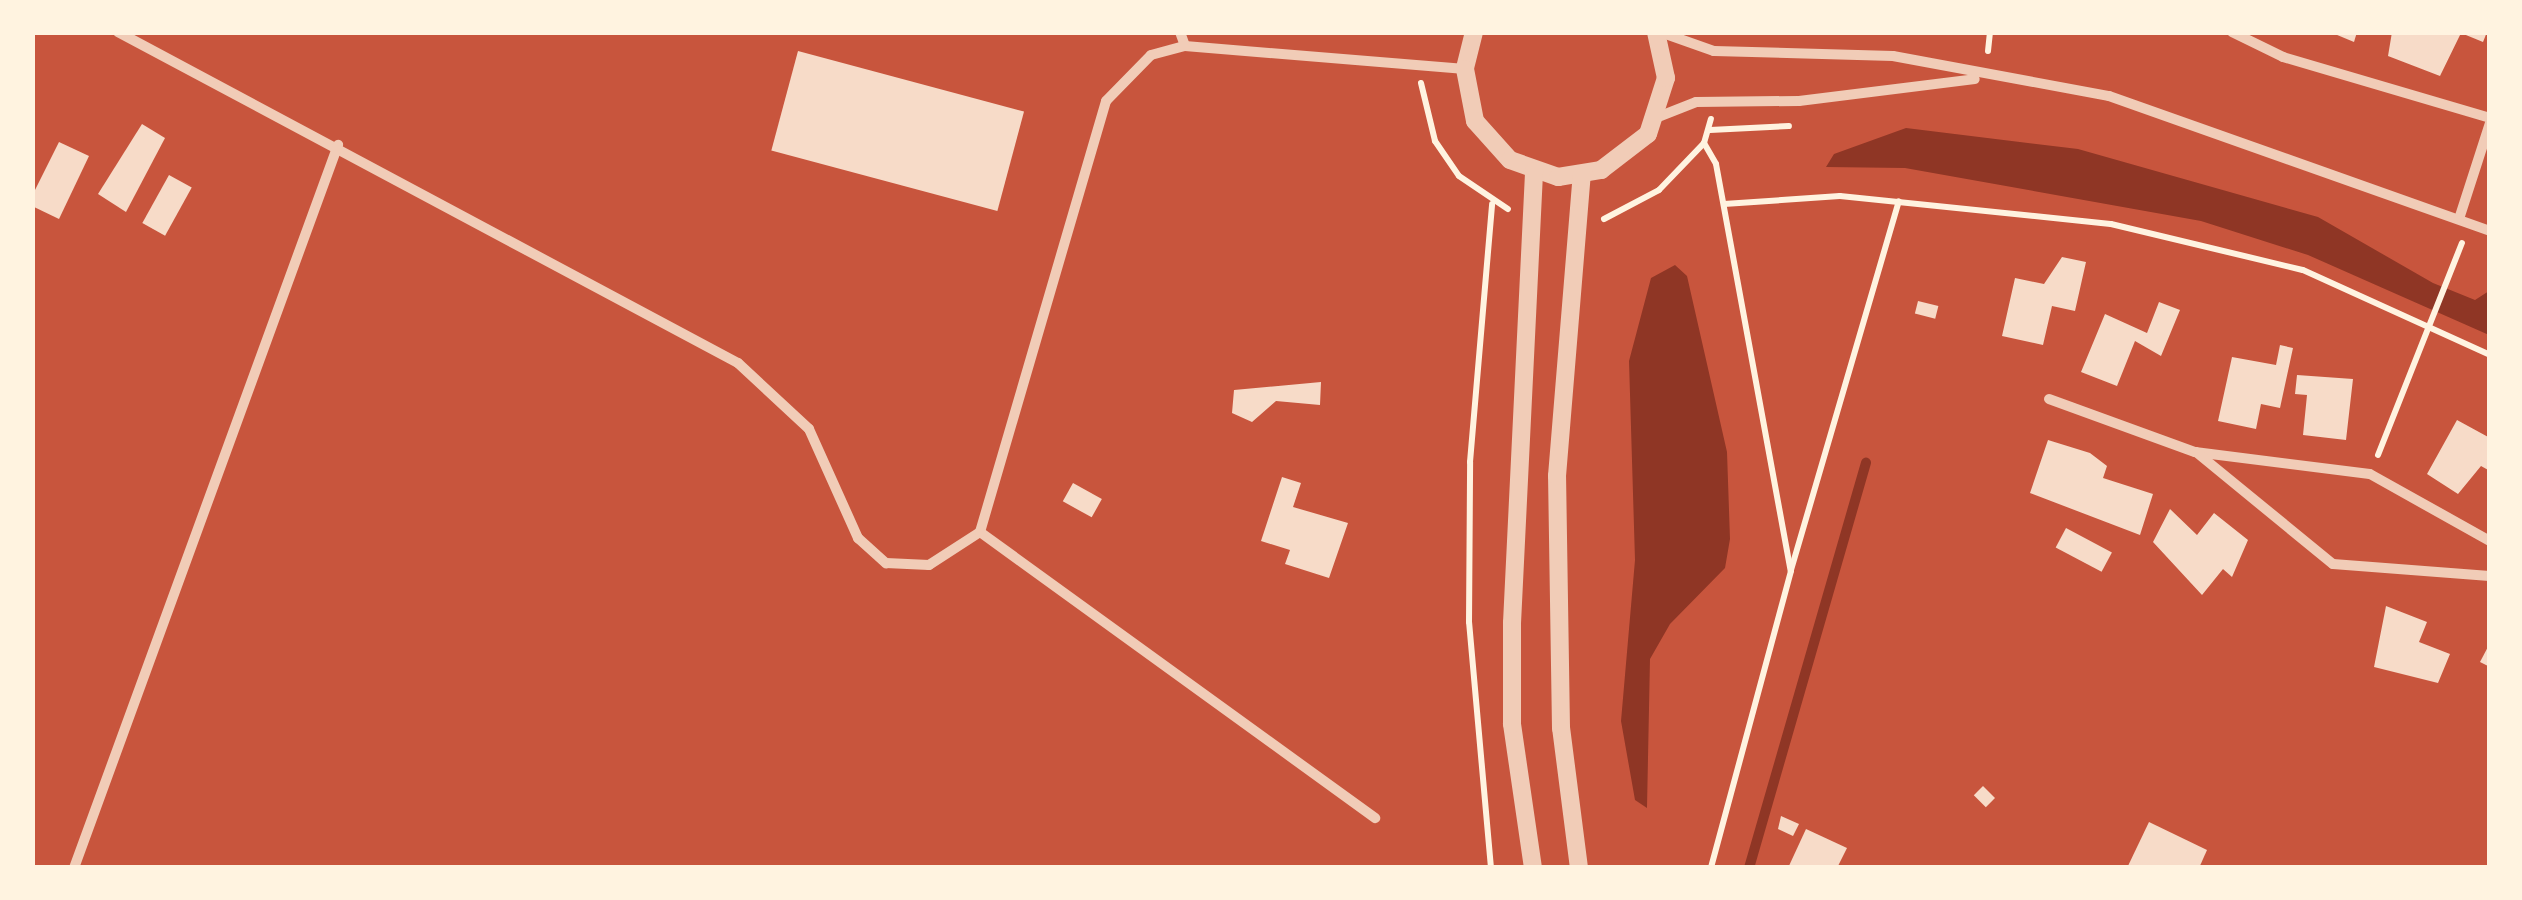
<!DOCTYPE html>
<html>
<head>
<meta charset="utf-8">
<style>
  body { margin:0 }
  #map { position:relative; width:2522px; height:900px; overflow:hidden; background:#c8553d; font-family:"Roboto Condensed",sans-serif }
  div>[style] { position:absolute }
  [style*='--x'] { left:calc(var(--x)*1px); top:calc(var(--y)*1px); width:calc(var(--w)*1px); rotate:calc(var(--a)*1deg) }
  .water>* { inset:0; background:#8f3625 }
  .stream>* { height:10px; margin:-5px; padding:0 5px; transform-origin:5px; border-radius:5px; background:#8f3625 }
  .building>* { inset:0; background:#f7dbc8; transform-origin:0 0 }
  .path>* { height:6px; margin:-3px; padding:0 3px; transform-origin:3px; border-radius:3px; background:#fff3e0 }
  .minor>* { height:10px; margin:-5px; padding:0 5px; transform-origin:5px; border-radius:5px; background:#f1ccb7 }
  .tertiary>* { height:18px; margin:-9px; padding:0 9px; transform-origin:9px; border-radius:9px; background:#f1ccb7 }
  span { translate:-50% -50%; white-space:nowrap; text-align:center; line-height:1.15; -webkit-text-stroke:10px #fff3e0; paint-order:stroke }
  .frame { position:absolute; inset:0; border:35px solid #fff3e0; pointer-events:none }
</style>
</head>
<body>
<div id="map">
  <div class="water">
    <div style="clip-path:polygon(1906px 128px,2078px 149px,2318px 217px,2433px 283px,2475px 300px,2489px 291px,2489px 335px,2308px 255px,2201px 221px,1905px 168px,1826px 167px,1834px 154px)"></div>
    <div style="clip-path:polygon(1675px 265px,1687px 276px,1727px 452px,1730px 539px,1725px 568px,1670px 624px,1650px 659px,1647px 808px,1635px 800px,1621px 721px,1635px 560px,1629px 361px,1651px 278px)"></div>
  </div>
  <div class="stream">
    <div style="--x:1749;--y:868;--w:422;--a:-73.9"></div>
  </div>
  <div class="building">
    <div style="clip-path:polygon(2330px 32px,2357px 32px,2354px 42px)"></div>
    <div style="clip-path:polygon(2392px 32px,2487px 32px,2483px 42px,2461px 33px,2440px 76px,2388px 56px)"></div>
    <div style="left:798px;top:51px;width:234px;height:103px;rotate:15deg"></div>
    <div style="clip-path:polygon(142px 124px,165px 138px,126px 212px,98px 194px)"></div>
    <div style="clip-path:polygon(59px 142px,89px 156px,59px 219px,32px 206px,32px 196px)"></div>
    <div style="left:169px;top:175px;width:26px;height:55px;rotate:29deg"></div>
    <div style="clip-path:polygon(2062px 257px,2086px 262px,2075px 311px,2052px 306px,2043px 345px,2002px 336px,2015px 278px,2044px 284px)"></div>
    <div style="left:1918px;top:301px;width:21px;height:13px;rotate:14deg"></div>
    <div style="clip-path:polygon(2159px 302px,2180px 310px,2161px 356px,2135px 341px,2117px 386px,2081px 372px,2105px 314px,2147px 333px)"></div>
    <div style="clip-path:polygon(2280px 345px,2293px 348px,2280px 408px,2261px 404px,2256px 429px,2218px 421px,2232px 357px,2276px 365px)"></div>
    <div style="clip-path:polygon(2297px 375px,2353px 379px,2346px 440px,2303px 435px,2307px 395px,2295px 394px)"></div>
    <div style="clip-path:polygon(1321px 382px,1320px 405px,1276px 401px,1252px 422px,1232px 413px,1234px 390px)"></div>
    <div style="clip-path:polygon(2457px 420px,2490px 438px,2490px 471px,2481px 466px,2458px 494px,2427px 474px)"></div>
    <div style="clip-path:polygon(2048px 440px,2090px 453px,2107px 466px,2103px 478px,2153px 494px,2140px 535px,2030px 493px)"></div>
    <div style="clip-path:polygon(1282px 477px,1301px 483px,1293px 507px,1348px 523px,1329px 578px,1285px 564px,1290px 550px,1261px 541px)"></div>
    <div style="left:1073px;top:483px;width:33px;height:21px;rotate:29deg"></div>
    <div style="clip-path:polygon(2170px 509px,2197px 535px,2214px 513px,2248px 540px,2232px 577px,2223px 569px,2202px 595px,2153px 542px)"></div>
    <div style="left:2066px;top:528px;width:52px;height:22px;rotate:28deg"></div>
    <div style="clip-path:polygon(2386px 606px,2427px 622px,2419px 642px,2450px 654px,2438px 683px,2374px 667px)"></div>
    <div style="clip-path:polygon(2490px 643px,2490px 667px,2480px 662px)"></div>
    <div style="left:1983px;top:786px;width:17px;height:13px;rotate:45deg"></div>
    <div style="clip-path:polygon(1781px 816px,1799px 824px,1793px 836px,1778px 829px)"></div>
    <div style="clip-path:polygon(2149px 822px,2207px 850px,2199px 868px,2127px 868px)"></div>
    <div style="clip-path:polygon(1806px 829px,1847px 848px,1837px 868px,1788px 868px)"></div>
  </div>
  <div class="path">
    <div style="--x:1988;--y:51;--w:19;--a:-84"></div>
    <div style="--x:1421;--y:83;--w:60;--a:76.4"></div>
    <div style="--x:1435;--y:141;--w:42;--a:55.6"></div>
    <div style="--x:1459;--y:176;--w:59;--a:34"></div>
    <div style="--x:1710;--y:130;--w:79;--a:-2.9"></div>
    <div style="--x:1704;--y:143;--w:24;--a:60"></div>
    <div style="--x:1716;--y:164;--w:414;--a:79.6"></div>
    <div style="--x:1791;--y:571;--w:308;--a:105.1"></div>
    <div style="--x:1724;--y:204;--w:116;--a:-3.9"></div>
    <div style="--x:1840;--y:196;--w:272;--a:5.9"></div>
    <div style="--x:2111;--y:224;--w:197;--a:13.5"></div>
    <div style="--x:2303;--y:270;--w:205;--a:24.4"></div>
    <div style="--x:1604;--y:219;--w:62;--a:-27.8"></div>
    <div style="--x:1659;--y:190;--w:65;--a:-46.2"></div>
    <div style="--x:1704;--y:143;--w:25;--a:-74"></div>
    <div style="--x:2378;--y:455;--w:228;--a:-68.4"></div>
    <div style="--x:1791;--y:570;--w:384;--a:-73.7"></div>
    <div style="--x:1491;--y:868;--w:247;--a:-95.1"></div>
    <div style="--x:1469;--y:622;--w:160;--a:-89.6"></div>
    <div style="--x:1470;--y:462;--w:259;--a:-85.1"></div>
  </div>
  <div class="minor">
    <div style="--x:118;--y:32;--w:703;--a:28.1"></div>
    <div style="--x:738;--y:363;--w:97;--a:42.9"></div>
    <div style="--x:809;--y:429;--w:120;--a:65.8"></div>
    <div style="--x:858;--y:538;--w:38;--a:42"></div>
    <div style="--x:886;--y:563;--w:43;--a:2.7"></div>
    <div style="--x:929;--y:565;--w:61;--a:-32.9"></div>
    <div style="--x:1180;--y:32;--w:15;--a:70"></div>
    <div style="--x:1185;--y:46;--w:281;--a:4.7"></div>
    <div style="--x:1660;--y:32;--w:57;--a:19.4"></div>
    <div style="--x:1714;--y:51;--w:179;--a:1.6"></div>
    <div style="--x:1893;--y:56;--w:220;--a:10.5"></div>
    <div style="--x:2109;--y:96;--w:404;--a:19.5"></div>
    <div style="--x:2232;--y:32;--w:57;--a:26.1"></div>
    <div style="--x:2283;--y:57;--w:216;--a:16.4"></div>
    <div style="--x:1658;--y:117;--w:41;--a:-21.5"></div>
    <div style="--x:1696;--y:102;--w:103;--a:-0.6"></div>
    <div style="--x:1799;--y:101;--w:177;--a:-7.1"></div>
    <div style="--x:2459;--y:219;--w:101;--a:-72.1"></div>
    <div style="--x:2049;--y:399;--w:155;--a:20"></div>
    <div style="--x:2195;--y:452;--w:176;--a:7.2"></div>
    <div style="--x:2370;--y:474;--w:137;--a:29.2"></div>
    <div style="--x:2196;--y:452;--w:177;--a:39.3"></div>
    <div style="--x:2333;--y:564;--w:157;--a:4.4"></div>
    <div style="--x:980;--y:532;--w:449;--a:-73.7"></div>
    <div style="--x:1106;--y:101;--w:64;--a:-45.6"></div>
    <div style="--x:1151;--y:55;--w:35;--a:-15"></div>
    <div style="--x:980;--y:532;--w:488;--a:35.9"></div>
    <div style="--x:74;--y:868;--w:770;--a:-69.94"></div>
  </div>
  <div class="tertiary">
    <div style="--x:1474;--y:32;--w:38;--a:104"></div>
    <div style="--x:1465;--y:69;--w:53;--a:79.1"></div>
    <div style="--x:1475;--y:121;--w:52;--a:48.1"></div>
    <div style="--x:1510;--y:160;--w:51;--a:19.5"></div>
    <div style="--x:1558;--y:177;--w:44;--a:-9.2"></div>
    <div style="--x:1601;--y:170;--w:59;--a:-37.5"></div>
    <div style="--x:1648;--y:134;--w:59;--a:-72.2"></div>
    <div style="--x:1666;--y:78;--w:47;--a:-102.3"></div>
    <div style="--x:1533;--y:868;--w:146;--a:-98.3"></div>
    <div style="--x:1512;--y:724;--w:101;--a:-90"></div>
    <div style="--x:1512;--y:623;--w:452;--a:-87.2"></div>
    <div style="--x:1579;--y:868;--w:141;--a:-97.3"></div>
    <div style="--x:1561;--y:728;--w:252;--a:-90.9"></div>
    <div style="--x:1557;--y:476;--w:302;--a:-85.3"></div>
  </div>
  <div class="frame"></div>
</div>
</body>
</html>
